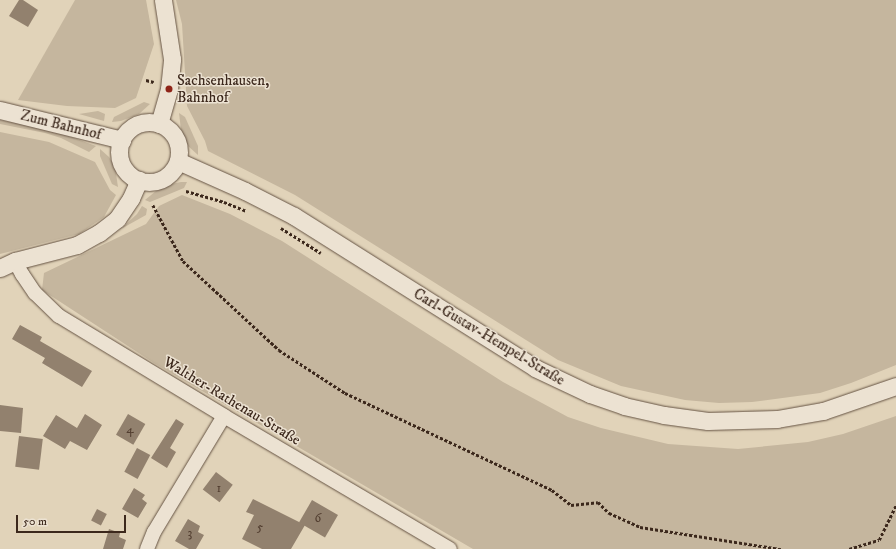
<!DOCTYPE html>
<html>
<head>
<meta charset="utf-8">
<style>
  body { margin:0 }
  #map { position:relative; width:896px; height:549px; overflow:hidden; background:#e1d3b9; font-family:"IM FELL DW Pica",serif }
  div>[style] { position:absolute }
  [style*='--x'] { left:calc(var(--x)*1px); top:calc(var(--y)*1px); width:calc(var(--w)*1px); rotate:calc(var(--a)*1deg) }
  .green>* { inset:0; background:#c5b69e }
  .building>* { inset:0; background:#92816e; transform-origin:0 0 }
  .path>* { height:2.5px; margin-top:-1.25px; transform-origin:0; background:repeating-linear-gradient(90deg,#3c281c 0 3px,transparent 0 5px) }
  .roads { filter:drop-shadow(0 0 1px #655343) drop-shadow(0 0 1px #655343) }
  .minor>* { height:14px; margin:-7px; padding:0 7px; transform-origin:7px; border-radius:7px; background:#ece2d2 }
  .tertiary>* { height:17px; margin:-8.5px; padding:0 8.5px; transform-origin:8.5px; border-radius:8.5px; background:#ece2d2 }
  .tertiary>.ring { margin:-8.5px; padding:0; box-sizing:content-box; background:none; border:17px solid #ece2d2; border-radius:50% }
  .dots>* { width:11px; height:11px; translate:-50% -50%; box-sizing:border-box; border:2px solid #ece2d2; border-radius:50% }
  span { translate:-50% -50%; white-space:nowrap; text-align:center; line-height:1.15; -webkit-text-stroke:3px #ece2d2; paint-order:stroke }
  .number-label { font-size:13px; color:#523e30 }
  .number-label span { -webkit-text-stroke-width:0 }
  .poi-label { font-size:15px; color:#3c281c }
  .left { translate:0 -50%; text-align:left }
  .street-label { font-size:15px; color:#3c281c }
  .scale { position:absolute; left:16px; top:515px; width:110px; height:18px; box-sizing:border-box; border:2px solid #3c281c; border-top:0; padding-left:5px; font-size:12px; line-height:14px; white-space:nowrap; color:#3c281c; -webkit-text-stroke:3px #ece2d2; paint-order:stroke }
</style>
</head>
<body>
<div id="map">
  <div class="green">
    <div style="clip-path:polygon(75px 0,146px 0,154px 44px,136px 98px,115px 108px,67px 106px,18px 100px)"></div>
    <div style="clip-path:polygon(176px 0,896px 0,896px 365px,851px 383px,820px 393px,752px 402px,719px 403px,685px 400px,621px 386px,558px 360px,295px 195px,208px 151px,205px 141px,187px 106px,182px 24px)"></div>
    <div style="clip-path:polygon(144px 102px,150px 104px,139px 114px,121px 121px,112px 122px,114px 117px)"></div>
    <div style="clip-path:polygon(98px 111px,105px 114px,104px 121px,79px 114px)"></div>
    <div style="clip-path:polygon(179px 113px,185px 117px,198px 146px,198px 155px,188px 146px,181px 130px)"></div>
    <div style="clip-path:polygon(0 120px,52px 130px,96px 146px,89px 152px,61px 138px,45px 133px,0 124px)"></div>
    <div style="clip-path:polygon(0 132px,49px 142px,95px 162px,110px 190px,116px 195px,104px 217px,79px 234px,0 254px)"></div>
    <div style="clip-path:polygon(100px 149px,109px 157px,115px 167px,118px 187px,112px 184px,100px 156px)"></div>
    <div style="clip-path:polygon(181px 182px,187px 182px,184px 188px,150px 202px,145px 200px,156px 191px,167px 185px)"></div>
    <div style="clip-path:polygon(182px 195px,230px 214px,282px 241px,503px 382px,568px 417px,601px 428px,668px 444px,738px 449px,808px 442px,843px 434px,896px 416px,896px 549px,473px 549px,154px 363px,42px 290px,44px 273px,146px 224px,159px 206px)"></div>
    <div style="clip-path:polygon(142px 206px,147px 209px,146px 215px,121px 229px,137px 214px)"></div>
  </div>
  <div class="building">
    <div style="clip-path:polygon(19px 0,23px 0,38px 10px,28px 27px,9px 16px)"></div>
    <div style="clip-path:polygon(20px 325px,42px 337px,40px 341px,92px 371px,82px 387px,42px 363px,45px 358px,12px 339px)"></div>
    <div style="clip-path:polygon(0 405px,23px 408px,21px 433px,0 431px)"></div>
    <div style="clip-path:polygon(85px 414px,102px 425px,87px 450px,70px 441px,65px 449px,43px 436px,56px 415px,77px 428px)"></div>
    <div style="left:128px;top:414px;width:20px;height:24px;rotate:30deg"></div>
    <div style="clip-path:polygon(176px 419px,184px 424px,170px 448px,176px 452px,167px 468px,151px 458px)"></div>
    <div style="left:19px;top:436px;width:24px;height:31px;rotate:7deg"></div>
    <div style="left:137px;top:448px;width:15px;height:27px;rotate:28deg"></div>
    <div style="left:216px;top:472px;width:21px;height:22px;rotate:37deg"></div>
    <div style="clip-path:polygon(134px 488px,145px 495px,142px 499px,147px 503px,138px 518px,122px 509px)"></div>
    <div style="clip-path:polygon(253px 499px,305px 525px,291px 549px,262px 549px,242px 539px,254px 515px,246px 512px)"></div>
    <div style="left:312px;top:500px;width:30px;height:26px;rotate:30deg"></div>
    <div style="left:97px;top:509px;width:11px;height:13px;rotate:27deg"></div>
    <div style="clip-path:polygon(188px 519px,200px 526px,198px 532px,204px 535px,196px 549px,189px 549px,175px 541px)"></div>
    <div style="clip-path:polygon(109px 529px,120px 533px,119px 537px,126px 540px,123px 549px,103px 549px)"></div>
  </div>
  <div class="path">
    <div style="--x:146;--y:80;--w:8;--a:14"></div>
    <div style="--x:186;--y:191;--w:40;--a:16"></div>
    <div style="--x:224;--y:202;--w:24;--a:22"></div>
    <div style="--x:153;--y:205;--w:64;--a:61.8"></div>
    <div style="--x:183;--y:261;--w:131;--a:42.8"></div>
    <div style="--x:279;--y:350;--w:79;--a:33.1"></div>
    <div style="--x:345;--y:393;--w:229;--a:25.1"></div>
    <div style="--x:552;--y:490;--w:24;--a:38"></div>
    <div style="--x:571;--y:505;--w:27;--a:-6"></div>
    <div style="--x:598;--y:502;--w:16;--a:45"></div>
    <div style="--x:609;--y:513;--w:34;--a:24"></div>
    <div style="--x:640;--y:527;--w:143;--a:8.9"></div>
    <div style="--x:281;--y:228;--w:47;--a:32"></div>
    <div style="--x:849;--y:549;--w:31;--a:-17"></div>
    <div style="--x:879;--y:540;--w:39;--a:-64"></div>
  </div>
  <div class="roads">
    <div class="minor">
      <div style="--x:15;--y:261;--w:15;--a:62"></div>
      <div style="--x:22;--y:274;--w:23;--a:56"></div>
      <div style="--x:35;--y:293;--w:33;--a:44"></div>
      <div style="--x:59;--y:316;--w:193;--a:31.2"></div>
      <div style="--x:224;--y:416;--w:262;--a:30.5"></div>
      <div style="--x:147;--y:549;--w:18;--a:-68"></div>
      <div style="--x:154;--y:532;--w:135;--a:-58.9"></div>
    </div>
    <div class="tertiary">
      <div style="--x:0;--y:110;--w:126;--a:13.8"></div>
      <div class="ring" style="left:119px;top:122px;width:43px;height:43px"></div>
      <div style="--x:159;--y:124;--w:36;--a:-74"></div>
      <div style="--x:169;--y:89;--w:30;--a:-84"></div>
      <div style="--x:172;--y:59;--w:60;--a:-98.7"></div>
      <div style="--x:178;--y:161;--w:73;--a:24.1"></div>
      <div style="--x:245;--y:191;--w:55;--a:27"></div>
      <div style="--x:294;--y:216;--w:285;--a:32.2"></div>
      <div style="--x:535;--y:368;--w:61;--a:25.3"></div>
      <div style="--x:590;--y:394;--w:36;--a:19"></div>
      <div style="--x:624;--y:406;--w:41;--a:12.7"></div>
      <div style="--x:664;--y:415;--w:44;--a:7.8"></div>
      <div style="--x:708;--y:421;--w:69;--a:-1.7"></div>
      <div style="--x:777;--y:419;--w:47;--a:-9.9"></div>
      <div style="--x:823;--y:411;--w:77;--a:-18.9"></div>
      <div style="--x:0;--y:268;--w:17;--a:-25"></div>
      <div style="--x:15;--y:261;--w:64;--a:-14.5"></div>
      <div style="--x:77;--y:245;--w:25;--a:-29"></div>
      <div style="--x:99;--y:233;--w:23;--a:-38"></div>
      <div style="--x:117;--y:219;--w:25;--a:-56"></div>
      <div style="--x:131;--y:198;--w:20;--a:-66"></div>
    </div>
  </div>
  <div class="dots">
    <div style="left:169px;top:89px;background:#8f2418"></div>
  </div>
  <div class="number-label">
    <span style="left:130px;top:429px">4</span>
    <span style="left:219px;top:488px">1</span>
    <span style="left:318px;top:518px">6</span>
    <span style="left:260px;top:527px">5</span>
    <span style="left:190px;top:533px">3</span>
  </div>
  <div class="poi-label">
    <span class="left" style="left:177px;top:89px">Sachsenhausen,<br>Bahnhof</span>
  </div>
  <div class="street-label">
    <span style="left:61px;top:125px;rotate:14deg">Zum Bahnhof</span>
    <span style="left:489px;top:337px;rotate:31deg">Carl-Gustav-Hempel-Straße</span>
    <span style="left:232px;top:401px;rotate:31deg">Walther-Rathenau-Straße</span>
  </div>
  <div class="scale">50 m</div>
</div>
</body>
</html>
